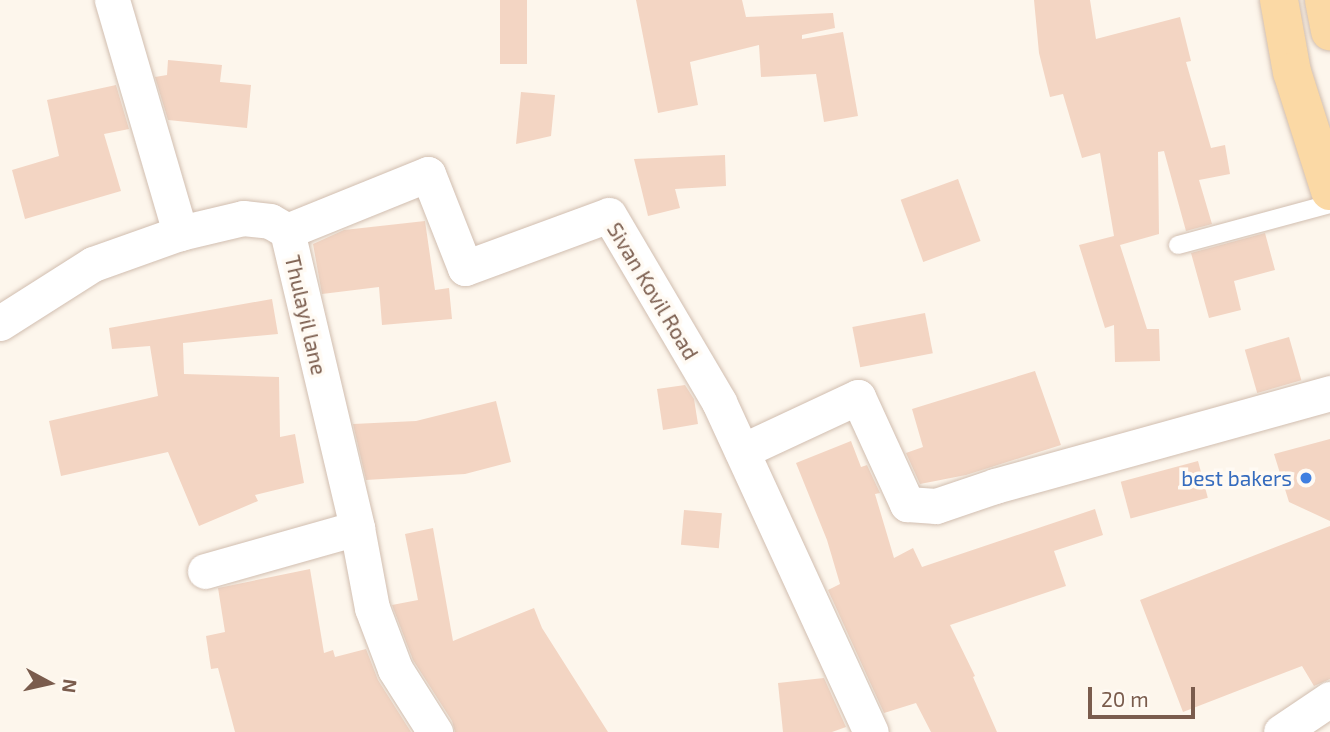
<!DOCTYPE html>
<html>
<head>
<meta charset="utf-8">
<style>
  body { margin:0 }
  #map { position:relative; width:1330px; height:732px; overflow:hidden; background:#fdf6ec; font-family:"Exo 2",sans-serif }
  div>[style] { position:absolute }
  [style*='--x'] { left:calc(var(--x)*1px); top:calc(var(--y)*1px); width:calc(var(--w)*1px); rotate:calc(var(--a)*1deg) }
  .building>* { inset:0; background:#f3d5c3; transform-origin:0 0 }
  .roads { filter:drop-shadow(0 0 2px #d1beb0) drop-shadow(0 0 2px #d1beb0) }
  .lane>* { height:18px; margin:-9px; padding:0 9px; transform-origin:9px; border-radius:9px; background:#fff }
  .street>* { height:35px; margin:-17.5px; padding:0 17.5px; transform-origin:17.5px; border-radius:17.5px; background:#fff }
  .primary>* { height:38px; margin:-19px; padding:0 19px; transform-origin:19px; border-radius:19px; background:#fbd9a5 }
  .dots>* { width:19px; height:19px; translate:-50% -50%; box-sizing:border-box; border:4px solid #fffaf3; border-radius:50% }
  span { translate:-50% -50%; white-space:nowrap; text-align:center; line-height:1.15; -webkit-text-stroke:7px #fffaf3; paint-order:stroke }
  .street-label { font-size:21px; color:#7a5c4d }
  .shop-label { font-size:21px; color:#366cbe }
  .right { translate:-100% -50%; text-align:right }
  .north { position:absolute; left:14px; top:648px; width:70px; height:70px; -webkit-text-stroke:5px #fffaf3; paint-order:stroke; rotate:98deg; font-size:19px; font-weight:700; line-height:28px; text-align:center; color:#7a5c4d }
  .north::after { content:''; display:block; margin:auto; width:24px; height:32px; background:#7a5c4d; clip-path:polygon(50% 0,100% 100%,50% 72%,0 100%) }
  .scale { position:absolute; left:1088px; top:687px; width:107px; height:32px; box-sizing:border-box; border:4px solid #7a5c4d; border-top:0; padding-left:9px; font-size:21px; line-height:24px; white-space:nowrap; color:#7a5c4d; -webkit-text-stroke:5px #fffaf3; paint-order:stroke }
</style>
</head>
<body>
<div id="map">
  <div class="building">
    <div style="left:500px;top:0;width:27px;height:64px"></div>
    <div style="clip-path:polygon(636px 0,742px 0,746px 17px,833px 13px,835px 28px,802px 35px,802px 39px,843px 32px,858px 116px,824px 122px,816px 74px,761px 77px,759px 45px,690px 62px,698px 105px,658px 113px)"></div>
    <div style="clip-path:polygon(1034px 0,1090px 0,1096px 39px,1180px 17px,1191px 61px,1186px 62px,1211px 148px,1225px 145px,1230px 174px,1199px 180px,1212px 224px,1186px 231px,1164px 151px,1158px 152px,1159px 234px,1120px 245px,1147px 329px,1159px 329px,1160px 361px,1115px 362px,1114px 325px,1105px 328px,1079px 245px,1114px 236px,1100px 153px,1082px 158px,1063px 94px,1050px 97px,1039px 53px)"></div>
    <div style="clip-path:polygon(168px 60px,222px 65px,220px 82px,251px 85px,247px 128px,168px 120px,155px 77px,167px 75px)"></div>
    <div style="clip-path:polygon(116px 85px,129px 129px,104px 134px,121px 191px,25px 219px,12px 170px,59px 156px,47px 100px)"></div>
    <div style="clip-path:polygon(521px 92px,555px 95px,551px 136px,516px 144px)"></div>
    <div style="clip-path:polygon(725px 155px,726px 186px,675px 189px,680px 208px,648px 216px,634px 159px)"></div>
    <div style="left:958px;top:179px;width:66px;height:61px;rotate:70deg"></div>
    <div style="clip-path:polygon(425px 221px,435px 290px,449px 288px,452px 319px,382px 325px,379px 287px,322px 294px,313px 244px,344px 230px)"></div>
    <div style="clip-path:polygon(1265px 233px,1275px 270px,1234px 281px,1241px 310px,1209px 318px,1191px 253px)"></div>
    <div style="clip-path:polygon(272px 299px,278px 334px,183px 343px,184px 374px,279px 377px,280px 437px,295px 434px,304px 483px,255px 495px,258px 501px,199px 526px,168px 452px,61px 476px,49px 421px,158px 396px,150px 346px,112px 349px,109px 328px)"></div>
    <div style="left:925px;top:313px;width:41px;height:74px;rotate:79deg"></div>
    <div style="left:1289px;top:337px;width:45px;height:46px;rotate:74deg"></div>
    <div style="clip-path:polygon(1035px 371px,1061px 445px,966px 475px,920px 484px,906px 453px,923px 447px,912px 409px)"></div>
    <div style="clip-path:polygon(685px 385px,694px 399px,698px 424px,663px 430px,657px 389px)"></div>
    <div style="clip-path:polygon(496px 401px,511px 462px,465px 474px,366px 480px,353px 424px,416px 421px)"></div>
    <div style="clip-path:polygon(1330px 439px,1330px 521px,1289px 502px,1274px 454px)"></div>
    <div style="clip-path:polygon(851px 441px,861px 467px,867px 465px,880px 493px,875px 494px,894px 558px,913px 548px,922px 567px,1095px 509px,1103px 535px,1054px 551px,1066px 586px,950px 625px,975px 676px,973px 677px,997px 732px,931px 732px,916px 703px,884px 713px,828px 590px,840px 584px,827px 540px,796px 463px)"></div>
    <div style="left:1198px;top:461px;width:38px;height:80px;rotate:75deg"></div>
    <div style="left:684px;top:510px;width:38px;height:35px;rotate:5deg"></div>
    <div style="clip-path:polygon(1330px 526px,1330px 679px,1314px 686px,1302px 666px,1183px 712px,1140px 600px)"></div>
    <div style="clip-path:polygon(433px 528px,453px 641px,534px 608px,542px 628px,608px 732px,455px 732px,452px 721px,413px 660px,392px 605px,418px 600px,405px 534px)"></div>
    <div style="clip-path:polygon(310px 569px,324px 653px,333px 650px,335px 657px,366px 649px,378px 680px,411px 732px,235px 732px,218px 668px,211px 669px,206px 636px,225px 632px,218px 588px)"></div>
    <div style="clip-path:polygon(824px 678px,846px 727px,832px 732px,783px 732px,778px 683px)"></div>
  </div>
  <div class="roads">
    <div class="lane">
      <div style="--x:1178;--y:245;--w:157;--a:-15.1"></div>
    </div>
    <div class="street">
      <div style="--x:112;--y:0;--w:243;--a:73.7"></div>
      <div style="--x:180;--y:233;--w:65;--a:-13.4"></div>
      <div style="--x:243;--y:218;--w:27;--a:6"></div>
      <div style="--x:270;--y:221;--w:20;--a:30"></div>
      <div style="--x:287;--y:231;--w:305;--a:76.7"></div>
      <div style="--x:357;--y:528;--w:81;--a:79.4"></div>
      <div style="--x:372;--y:608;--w:65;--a:69.3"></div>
      <div style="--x:395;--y:669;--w:75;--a:57.6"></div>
      <div style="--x:287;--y:231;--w:152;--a:-22"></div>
      <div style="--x:428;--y:174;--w:101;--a:68.5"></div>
      <div style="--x:465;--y:268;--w:153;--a:-20.2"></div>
      <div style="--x:609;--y:215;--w:217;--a:59.5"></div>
      <div style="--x:719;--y:402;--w:363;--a:65.3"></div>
      <div style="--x:0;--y:323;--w:110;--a:-32.4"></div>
      <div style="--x:93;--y:264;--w:92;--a:-19.6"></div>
      <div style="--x:742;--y:451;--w:128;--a:-25"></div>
      <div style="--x:858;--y:397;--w:118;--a:65.4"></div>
      <div style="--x:907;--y:504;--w:29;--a:4"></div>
      <div style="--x:936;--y:506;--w:62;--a:-18.7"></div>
      <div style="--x:995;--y:486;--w:348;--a:-15.5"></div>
      <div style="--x:205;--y:571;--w:158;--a:-15.8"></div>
      <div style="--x:1281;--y:732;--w:59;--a:-34"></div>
    </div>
    <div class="primary">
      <div style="--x:1279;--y:0;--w:73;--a:79.8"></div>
      <div style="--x:1292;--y:72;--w:125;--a:72.3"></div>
      <div style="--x:1324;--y:0;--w:32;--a:79"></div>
    </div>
  </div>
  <div class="dots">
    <div style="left:1306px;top:478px;background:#3f7fe0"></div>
  </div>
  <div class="street-label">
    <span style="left:653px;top:291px;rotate:59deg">Sivan Kovil Road</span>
    <span style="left:306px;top:315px;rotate:77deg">Thulayil lane</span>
  </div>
  <div class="shop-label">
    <span class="right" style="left:1292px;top:478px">best bakers</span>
  </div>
  <div class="north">N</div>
  <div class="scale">20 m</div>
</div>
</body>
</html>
